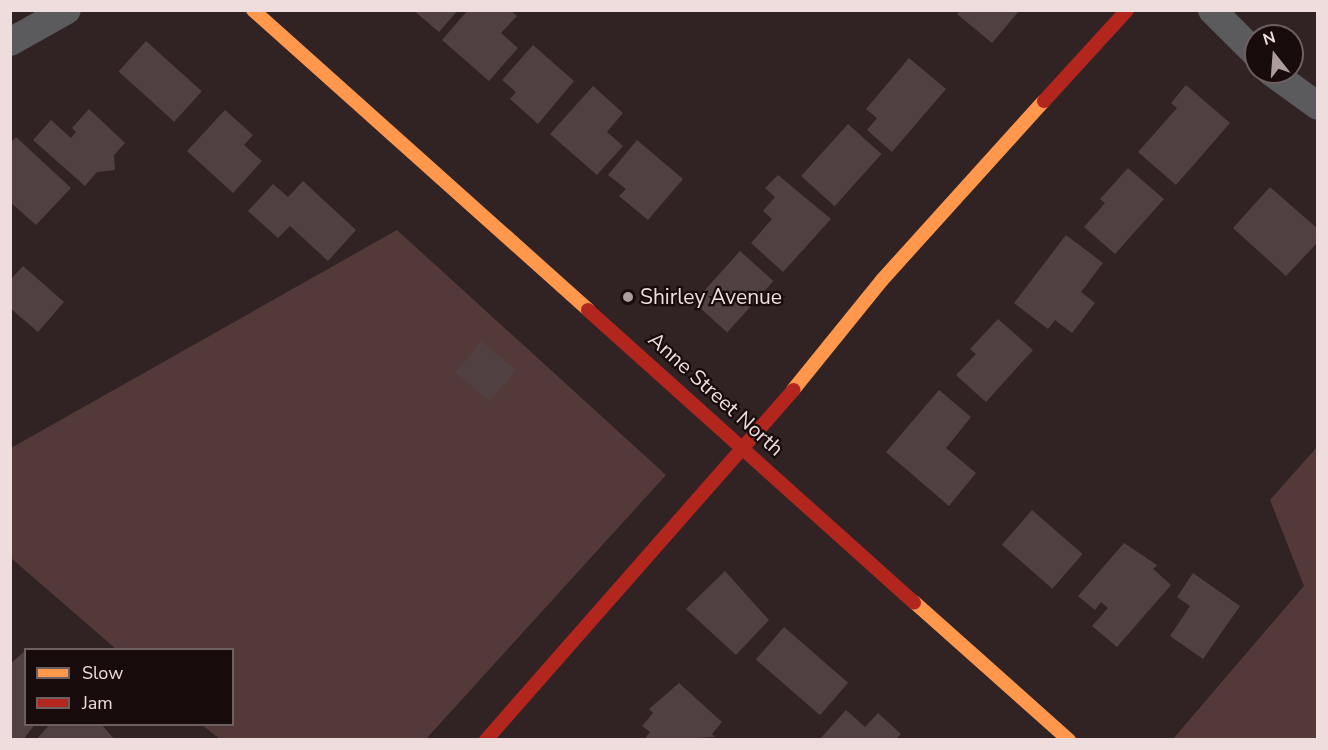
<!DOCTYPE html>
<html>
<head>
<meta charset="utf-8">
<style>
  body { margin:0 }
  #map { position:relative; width:1328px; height:750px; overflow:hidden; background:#312324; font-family:"Nunito Sans",sans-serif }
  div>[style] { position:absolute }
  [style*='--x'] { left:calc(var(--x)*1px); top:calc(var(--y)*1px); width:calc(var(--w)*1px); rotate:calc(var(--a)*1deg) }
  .green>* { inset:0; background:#543939 }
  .building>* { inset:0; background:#504041; transform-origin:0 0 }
  .street>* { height:28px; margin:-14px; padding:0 14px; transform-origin:14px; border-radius:14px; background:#5b5b5e }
  .slow>* { height:14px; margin:-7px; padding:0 7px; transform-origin:7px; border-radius:7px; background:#ff974d }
  .jam>* { height:14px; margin:-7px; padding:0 7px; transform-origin:7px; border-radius:7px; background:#b3261e }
  .dots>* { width:16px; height:16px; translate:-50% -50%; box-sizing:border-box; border:3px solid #170b0b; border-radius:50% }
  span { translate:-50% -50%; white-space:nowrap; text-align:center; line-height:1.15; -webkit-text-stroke:4.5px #170b0b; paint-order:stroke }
  .poi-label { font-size:21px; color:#efdddd }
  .left { translate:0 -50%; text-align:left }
  .street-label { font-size:21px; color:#efdddd }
  .frame { position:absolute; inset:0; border:12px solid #efdddd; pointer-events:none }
  .legend { position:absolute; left:24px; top:648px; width:210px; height:78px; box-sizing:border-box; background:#170b0b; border:2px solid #6d5f5f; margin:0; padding:8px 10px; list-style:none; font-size:18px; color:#efdddd }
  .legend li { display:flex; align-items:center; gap:12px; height:30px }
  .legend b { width:30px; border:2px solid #6d5f5f }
  .north { position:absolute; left:1244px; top:24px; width:60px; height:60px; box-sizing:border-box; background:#170b0b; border:2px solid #6d5f5f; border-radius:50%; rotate:343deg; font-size:16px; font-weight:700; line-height:24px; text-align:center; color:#efdddd }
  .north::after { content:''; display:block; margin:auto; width:21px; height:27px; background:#ac9c9c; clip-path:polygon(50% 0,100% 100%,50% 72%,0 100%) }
</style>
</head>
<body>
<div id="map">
  <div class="green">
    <div style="clip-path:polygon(397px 230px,666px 475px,426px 739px,220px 739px,202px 725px,232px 724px,232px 650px,116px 649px,11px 558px,11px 448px)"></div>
    <div style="clip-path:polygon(1317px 447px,1317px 739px,1173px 739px,1304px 586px,1270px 500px)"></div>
  </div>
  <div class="building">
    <div style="clip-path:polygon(413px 10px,458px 10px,439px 32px)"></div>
    <div style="clip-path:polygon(468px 10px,510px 10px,517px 16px,501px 33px,518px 48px,489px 81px,442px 40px)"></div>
    <div style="clip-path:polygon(961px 10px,1020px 10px,992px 43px,957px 14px)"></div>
    <div style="left:146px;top:41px;width:75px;height:41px;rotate:42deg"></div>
    <div style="clip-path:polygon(533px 45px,574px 81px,538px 124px,510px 99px,516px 92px,502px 80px)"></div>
    <div style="clip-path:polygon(909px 58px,946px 89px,892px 152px,867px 130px,877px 118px,866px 109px)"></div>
    <div style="clip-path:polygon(1186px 85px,1230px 123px,1176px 185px,1138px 152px,1177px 108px,1171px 103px)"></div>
    <div style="clip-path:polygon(593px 86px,623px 113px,607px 132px,623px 146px,597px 175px,550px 134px)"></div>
    <div style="clip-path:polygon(89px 109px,125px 143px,114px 155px,115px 170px,97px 172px,85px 186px,33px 140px,51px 120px,71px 138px,76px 132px,72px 128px)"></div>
    <div style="clip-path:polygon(225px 110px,253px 135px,244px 145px,262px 161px,233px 193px,187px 151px)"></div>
    <div style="left:848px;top:124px;width:45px;height:70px;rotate:42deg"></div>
    <div style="clip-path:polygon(16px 137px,71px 188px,36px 225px,10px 202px,10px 143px)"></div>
    <div style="clip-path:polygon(637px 140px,683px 179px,648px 220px,619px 196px,626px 189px,608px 175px)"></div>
    <div style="clip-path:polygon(1128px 168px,1164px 199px,1115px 254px,1084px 227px,1105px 203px,1100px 199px)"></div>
    <div style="clip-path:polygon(778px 175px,831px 219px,783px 272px,751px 243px,772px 219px,763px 211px,775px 197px,765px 188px)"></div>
    <div style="clip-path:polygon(303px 181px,356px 230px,328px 261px,290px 226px,278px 238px,248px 211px,273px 184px,288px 197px)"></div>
    <div style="clip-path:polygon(1270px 187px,1318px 229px,1318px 242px,1286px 276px,1233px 228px)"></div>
    <div style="clip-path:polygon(1066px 235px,1103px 263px,1081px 292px,1095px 303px,1072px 333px,1055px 320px,1048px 329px,1014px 303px)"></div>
    <div style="left:740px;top:251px;width:45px;height:69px;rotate:42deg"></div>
    <div style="clip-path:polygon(23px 266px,64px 302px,38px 332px,10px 308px,10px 280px)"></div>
    <div style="clip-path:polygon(998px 319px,1033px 350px,986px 402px,956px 375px,976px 354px,970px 349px)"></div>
    <div style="left:482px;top:341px;width:45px;height:41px;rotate:41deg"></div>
    <div style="clip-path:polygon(939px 390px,971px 417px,946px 448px,976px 473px,949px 506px,886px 452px)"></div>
    <div style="left:1032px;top:510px;width:67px;height:46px;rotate:41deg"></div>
    <div style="clip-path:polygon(1124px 543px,1157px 565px,1153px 569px,1171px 585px,1117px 647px,1092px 626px,1108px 608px,1101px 602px,1095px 610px,1078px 596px)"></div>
    <div style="clip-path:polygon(725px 571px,769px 620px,736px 655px,686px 609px)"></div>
    <div style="clip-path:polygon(1193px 573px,1240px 606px,1203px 659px,1170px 636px,1190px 606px,1177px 597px)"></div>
    <div style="left:784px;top:627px;width:85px;height:43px;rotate:41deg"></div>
    <div style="clip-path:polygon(26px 650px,26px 724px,35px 724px,23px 740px,15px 740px,10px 736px,10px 664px)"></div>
    <div style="clip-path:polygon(679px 683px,722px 722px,712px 734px,715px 737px,644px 740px,650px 732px,642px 726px,653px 713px,649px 709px)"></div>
    <div style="clip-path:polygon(846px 710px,865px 727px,878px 713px,901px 734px,895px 740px,819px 740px)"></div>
    <div style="clip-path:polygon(50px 724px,101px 724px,115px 740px,36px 740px)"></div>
  </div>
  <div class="street">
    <div style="--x:1212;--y:10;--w:62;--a:45"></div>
    <div style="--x:10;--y:42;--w:65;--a:-29.3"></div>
    <div style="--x:1271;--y:72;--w:58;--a:35.9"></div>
  </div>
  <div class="slow">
    <div style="--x:253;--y:10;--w:450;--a:41.8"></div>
    <div style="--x:793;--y:390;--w:141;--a:-51"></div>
    <div style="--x:882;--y:280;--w:241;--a:-47.9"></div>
    <div style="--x:914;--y:602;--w:208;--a:41.7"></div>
  </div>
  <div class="jam">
    <div style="--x:1044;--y:101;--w:123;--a:-47.6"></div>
    <div style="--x:588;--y:310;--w:438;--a:41.9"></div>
    <div style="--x:486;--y:740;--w:466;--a:-48.7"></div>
  </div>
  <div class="dots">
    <div style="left:628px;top:297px;background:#ac9c9c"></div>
  </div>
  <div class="poi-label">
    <span class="left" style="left:640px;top:297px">Shirley Avenue</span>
  </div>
  <div class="street-label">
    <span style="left:716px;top:394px;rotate:42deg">Anne Street North</span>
  </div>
  <div class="frame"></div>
  <ul class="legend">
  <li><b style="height:8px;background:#ff974d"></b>Slow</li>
  <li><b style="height:8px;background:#b3261e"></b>Jam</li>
  </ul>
  <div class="north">N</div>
</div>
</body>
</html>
